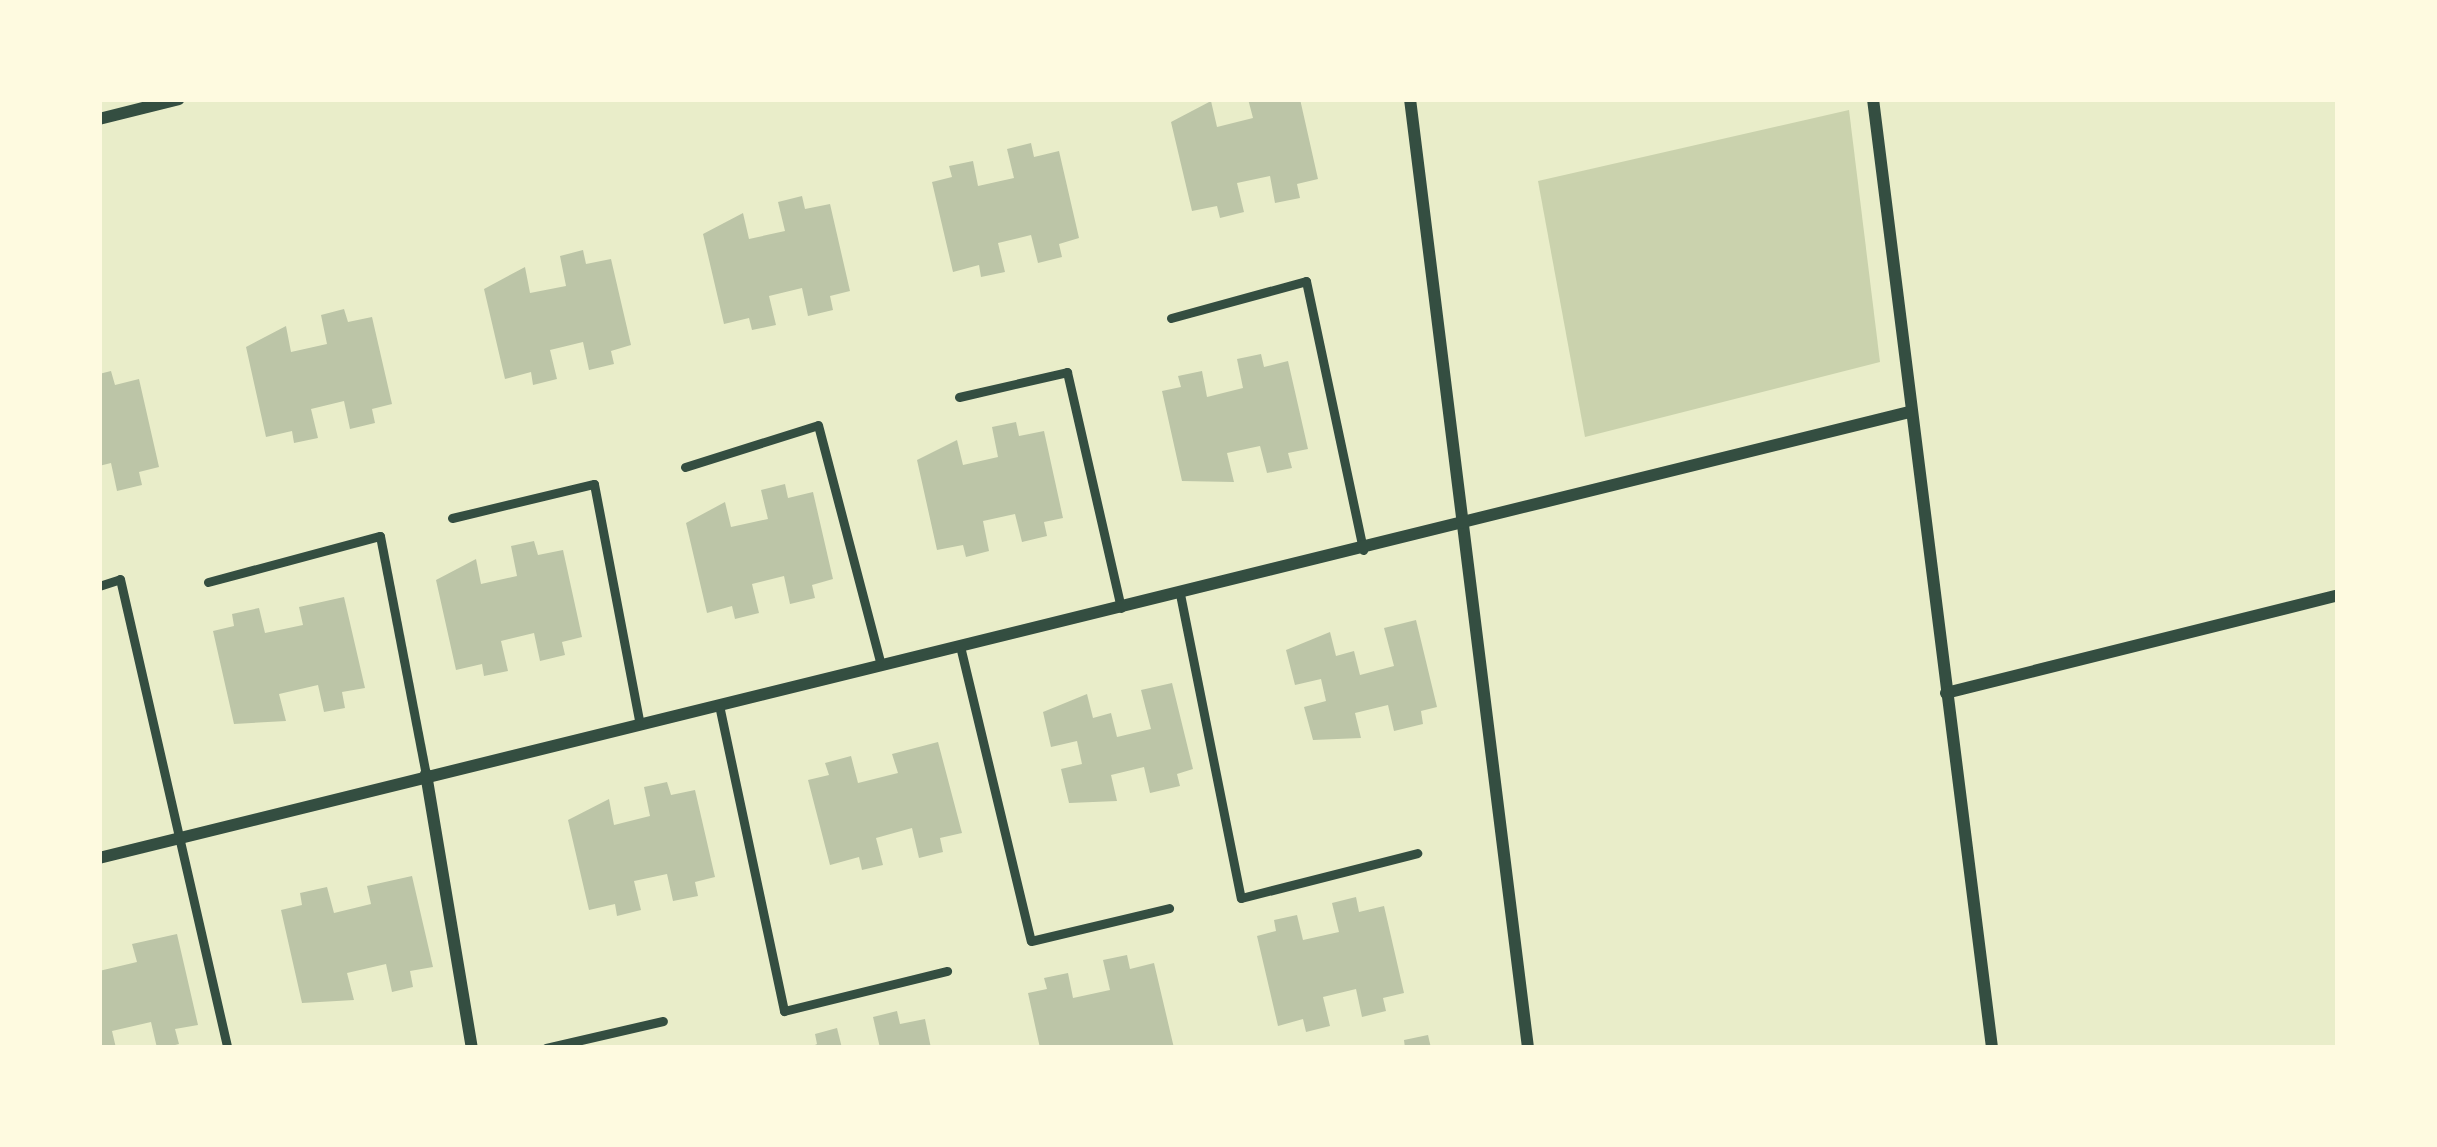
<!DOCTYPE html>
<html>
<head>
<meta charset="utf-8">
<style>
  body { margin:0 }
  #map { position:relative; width:2437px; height:1147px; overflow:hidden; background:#e9edc9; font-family:"Libre Baskerville",serif }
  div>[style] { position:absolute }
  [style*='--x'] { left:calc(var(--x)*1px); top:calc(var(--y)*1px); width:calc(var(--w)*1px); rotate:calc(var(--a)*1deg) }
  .green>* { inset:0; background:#cad2ad }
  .building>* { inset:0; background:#bcc5a7 }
  .service>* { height:9px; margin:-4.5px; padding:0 4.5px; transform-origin:4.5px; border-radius:4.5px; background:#344e41 }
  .minor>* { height:12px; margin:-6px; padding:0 6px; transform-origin:6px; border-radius:6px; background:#344e41 }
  span { translate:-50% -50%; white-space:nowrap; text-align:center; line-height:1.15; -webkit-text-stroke:12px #fefae0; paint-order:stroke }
  .frame { position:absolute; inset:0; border:102px solid #fefae0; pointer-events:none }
</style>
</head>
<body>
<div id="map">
  <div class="green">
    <div style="clip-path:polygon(1849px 110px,1880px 362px,1585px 437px,1538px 181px)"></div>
  </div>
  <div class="building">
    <div style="clip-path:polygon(1248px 99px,1300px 99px,1318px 179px,1297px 184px,1300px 198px,1275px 203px,1270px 176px,1237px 183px,1244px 212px,1220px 218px,1217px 206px,1192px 211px,1171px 122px,1211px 101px,1217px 127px,1253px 118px)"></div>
    <div style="clip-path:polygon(1031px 143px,1034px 157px,1059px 151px,1079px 238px,1059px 244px,1062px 257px,1038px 263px,1031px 235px,998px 243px,1005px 272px,981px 277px,979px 265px,953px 272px,932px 182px,952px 177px,949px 166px,973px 161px,978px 186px,1014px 178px,1007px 149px)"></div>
    <div style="clip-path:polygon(802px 196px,805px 209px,830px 204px,850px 291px,830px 296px,833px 310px,808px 316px,802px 288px,769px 296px,776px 325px,752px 330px,749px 318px,724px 324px,703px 234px,743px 213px,749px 239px,785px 231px,778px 202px)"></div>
    <div style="clip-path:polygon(583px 250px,586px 264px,611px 259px,631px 345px,611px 351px,614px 364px,589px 370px,583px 342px,550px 350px,557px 379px,533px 385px,531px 372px,505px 379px,484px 289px,525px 267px,530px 293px,566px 286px,560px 256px)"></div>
    <div style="clip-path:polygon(344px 309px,348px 322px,372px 317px,392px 404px,372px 409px,375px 423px,350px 429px,344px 401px,311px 409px,318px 438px,294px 443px,292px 431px,266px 437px,246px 347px,286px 326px,291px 352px,327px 344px,321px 315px)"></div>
    <div style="clip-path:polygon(1261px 354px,1264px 367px,1288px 361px,1308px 449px,1288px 453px,1292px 468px,1267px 473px,1260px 446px,1227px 453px,1234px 482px,1182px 481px,1162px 391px,1181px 387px,1178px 376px,1202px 371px,1207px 397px,1243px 388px,1237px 359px)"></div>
    <div style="clip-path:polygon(111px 371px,115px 385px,139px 379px,159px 467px,139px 472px,142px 485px,117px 491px,111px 463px,99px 466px,99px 374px)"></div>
    <div style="clip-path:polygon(1016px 422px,1019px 436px,1044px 431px,1063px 518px,1044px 522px,1047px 536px,1022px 542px,1015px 514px,983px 521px,989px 551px,966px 557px,963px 545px,937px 550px,917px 460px,957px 440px,963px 465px,998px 457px,992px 427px)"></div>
    <div style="clip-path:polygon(785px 484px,788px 498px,813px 492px,833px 579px,812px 585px,815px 598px,790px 604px,784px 576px,752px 584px,759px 613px,735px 619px,732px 606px,707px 613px,686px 523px,725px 502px,731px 527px,768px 519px,761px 490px)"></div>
    <div style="clip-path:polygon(534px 541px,538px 555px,563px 550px,582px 637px,562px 642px,565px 655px,540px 661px,534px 633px,501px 641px,508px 671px,484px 676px,482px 664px,456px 670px,436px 580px,476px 559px,481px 584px,517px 576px,511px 546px)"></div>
    <div style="clip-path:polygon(344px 597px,365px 688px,342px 692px,345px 708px,324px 712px,318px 685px,279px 694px,286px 721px,234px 724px,213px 631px,234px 626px,232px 614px,259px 608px,265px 633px,303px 625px,299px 607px)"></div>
    <div style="clip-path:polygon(1416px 620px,1437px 707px,1421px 711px,1423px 724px,1394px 731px,1388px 705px,1355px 713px,1361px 738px,1313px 740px,1304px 707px,1326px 701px,1321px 679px,1295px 685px,1286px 650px,1330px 632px,1336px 656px,1354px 651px,1360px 675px,1394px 666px,1384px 628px)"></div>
    <div style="clip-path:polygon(1172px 683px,1193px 769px,1177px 774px,1180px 786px,1150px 793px,1144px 767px,1111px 775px,1117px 801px,1069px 803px,1061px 769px,1082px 764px,1077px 741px,1051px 747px,1043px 712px,1087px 694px,1093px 718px,1111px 713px,1117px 737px,1151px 729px,1141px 690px)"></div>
    <div style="clip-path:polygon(938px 742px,962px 833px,940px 838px,943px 852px,919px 858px,912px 828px,876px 838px,883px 865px,862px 870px,859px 857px,830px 865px,808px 780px,829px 775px,825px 763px,851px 756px,858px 783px,898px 773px,892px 754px)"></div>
    <div style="clip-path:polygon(667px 782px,671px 795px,695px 790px,715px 877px,695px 882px,698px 896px,673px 901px,667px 874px,634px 881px,641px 910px,617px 916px,615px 904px,589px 910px,568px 820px,609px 799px,614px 825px,650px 816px,644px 787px)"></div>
    <div style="clip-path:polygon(412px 876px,433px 967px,410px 971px,413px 987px,392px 992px,386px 964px,347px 973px,354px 1000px,302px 1003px,281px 910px,302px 905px,300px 893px,327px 887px,334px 913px,371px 904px,367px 886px)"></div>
    <div style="clip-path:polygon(1356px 897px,1359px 912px,1384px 906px,1404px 993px,1383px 998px,1386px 1011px,1362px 1017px,1356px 989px,1323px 997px,1330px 1026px,1306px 1032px,1303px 1019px,1278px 1026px,1257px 936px,1276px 931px,1274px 920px,1297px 915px,1303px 940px,1339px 932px,1332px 903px)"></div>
    <div style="clip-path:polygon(177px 934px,198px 1025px,175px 1029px,179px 1044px,164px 1048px,157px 1048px,151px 1022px,112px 1031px,116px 1048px,99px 1048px,99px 971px,137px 962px,132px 944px)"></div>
    <div style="clip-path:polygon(1127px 955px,1130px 969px,1154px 963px,1174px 1048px,1040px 1048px,1028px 993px,1047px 989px,1044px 978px,1068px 973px,1073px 998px,1110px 990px,1103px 960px)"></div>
    <div style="clip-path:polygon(897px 1011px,900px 1024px,925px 1019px,931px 1048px,880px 1048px,873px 1017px)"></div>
    <div style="clip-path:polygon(837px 1028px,842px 1048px,809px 1048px,817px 1044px,815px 1034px)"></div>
    <div style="clip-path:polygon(1428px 1035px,1431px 1048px,1405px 1048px,1404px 1040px)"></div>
  </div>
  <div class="service">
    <div style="--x:1171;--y:318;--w:140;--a:-15.3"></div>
    <div style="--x:1306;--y:281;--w:275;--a:78"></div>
    <div style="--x:959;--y:397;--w:111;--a:-13"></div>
    <div style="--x:1067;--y:372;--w:242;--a:77.1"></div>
    <div style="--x:685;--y:467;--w:139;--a:-17.5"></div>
    <div style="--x:818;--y:425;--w:248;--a:75.3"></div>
    <div style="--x:452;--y:518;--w:146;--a:-13.5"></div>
    <div style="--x:594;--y:484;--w:241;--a:79.2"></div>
    <div style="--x:208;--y:582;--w:178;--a:-15"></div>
    <div style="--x:380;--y:536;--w:242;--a:79.1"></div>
    <div style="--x:99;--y:586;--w:22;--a:-18"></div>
    <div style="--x:120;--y:579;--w:481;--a:77.1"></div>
    <div style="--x:1180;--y:594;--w:310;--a:78.7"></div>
    <div style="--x:1241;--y:898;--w:182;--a:-14.3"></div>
    <div style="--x:960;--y:646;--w:303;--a:76.5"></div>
    <div style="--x:1031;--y:941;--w:142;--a:-13.4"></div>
    <div style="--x:719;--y:705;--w:313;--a:78"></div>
    <div style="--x:784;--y:1011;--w:168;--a:-13.8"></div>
    <div style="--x:546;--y:1048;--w:120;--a:-13"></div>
  </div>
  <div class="minor">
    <div style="--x:1410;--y:99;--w:956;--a:82.91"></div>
    <div style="--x:1873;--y:99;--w:956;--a:82.85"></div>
    <div style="--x:99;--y:119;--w:82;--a:-14"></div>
    <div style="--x:1946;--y:693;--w:404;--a:-14"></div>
    <div style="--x:426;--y:774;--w:278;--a:80.5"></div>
    <div style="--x:99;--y:858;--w:1864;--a:-13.84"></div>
  </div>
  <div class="frame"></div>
</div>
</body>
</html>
